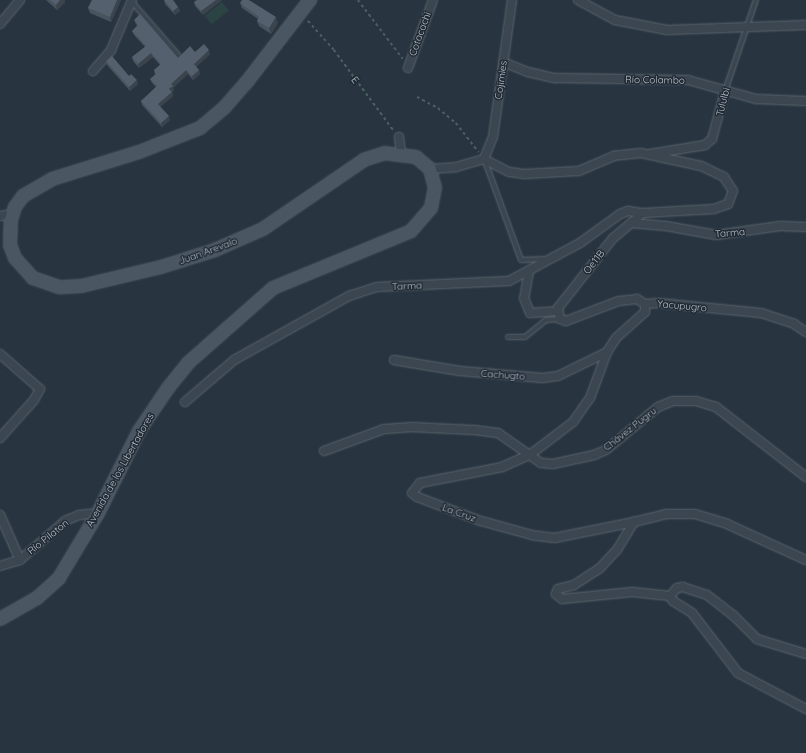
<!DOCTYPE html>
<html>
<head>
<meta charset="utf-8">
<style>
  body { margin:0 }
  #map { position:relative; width:806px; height:753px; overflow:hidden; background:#283540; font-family:Quicksand,sans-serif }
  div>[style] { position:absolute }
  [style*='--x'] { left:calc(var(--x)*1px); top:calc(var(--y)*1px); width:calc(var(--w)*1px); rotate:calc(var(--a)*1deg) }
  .green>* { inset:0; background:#2b4342; transform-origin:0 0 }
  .path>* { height:1.5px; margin-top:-0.75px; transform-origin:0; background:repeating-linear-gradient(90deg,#4a5f60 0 3px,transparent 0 6px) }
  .roads { filter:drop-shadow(0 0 1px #5a646d) drop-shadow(0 0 1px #5a646d) }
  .lane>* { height:4px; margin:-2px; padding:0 2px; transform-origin:2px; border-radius:2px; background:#3c4650 }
  .street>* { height:8px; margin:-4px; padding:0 4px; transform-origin:4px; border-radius:4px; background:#3c4650 }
  .secondary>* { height:12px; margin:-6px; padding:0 6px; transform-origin:6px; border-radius:6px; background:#4b5663 }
  .wall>* { inset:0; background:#48535e }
  .shaded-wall>* { inset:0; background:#3b434c }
  .building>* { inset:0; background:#54606d }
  span { translate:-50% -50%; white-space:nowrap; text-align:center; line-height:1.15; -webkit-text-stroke:3px #212b35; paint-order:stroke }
  .street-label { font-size:10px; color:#b9c1ca }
</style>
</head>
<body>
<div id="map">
  <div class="green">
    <div style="left:222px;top:2px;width:11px;height:22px;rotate:52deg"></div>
  </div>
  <div class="path">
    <div style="--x:358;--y:0;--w:74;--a:52.7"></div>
    <div style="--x:308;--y:21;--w:39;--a:48"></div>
    <div style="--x:334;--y:50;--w:101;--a:53.5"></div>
    <div style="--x:417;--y:97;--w:24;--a:28"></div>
    <div style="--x:438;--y:108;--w:23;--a:40"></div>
    <div style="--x:456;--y:123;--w:37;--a:52"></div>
  </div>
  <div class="roads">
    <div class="lane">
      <div style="--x:132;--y:2;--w:72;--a:49"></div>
      <div style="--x:725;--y:91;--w:96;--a:-71.2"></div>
      <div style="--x:485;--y:161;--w:105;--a:70"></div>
      <div style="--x:521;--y:260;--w:26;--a:-2"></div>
      <div style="--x:508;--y:337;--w:17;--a:0"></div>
      <div style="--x:525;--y:337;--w:27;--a:-39"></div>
      <div style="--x:546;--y:320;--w:13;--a:-4"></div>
    </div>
    <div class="street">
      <div style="--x:578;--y:0;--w:42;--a:28.4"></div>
      <div style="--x:615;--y:20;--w:53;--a:10.9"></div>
      <div style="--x:667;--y:30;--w:139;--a:-2.1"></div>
      <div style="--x:0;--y:24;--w:31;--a:-50"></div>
      <div style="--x:503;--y:62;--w:27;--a:22"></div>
      <div style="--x:528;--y:72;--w:28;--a:13"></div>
      <div style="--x:555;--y:78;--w:133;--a:0.9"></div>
      <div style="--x:688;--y:80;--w:71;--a:15.6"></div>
      <div style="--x:756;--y:99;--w:50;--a:2.3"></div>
      <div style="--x:408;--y:68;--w:72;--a:-69.8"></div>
      <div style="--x:93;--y:71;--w:28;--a:-49"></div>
      <div style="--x:111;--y:50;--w:54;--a:-67.2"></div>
      <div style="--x:399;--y:137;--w:16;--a:83"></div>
      <div style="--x:650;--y:154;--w:56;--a:-9.3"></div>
      <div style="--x:705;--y:145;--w:9;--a:-41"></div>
      <div style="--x:712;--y:139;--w:50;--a:-74.8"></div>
      <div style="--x:430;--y:169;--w:26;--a:-4"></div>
      <div style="--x:456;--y:167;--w:29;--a:-16"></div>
      <div style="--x:484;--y:159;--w:24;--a:-68"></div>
      <div style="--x:493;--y:137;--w:138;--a:-82.1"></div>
      <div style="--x:643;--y:213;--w:39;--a:140"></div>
      <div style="--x:613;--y:238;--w:89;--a:128.2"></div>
      <div style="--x:558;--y:308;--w:11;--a:80"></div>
      <div style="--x:560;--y:319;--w:6;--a:18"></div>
      <div style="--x:566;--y:321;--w:57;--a:-20.7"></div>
      <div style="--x:619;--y:301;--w:18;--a:-6"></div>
      <div style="--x:637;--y:299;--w:9;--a:32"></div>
      <div style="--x:645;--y:304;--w:14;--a:-4"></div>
      <div style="--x:659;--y:303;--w:102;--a:5.6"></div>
      <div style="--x:761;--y:313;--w:35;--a:18"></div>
      <div style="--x:794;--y:324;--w:14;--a:34"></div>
      <div style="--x:0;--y:216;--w:13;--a:-9"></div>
      <div style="--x:631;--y:223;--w:35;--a:5"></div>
      <div style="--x:666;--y:226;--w:51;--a:10.2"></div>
      <div style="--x:716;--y:235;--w:65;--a:-8"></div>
      <div style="--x:780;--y:226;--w:26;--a:2"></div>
      <div style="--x:529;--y:271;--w:27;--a:100"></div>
      <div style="--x:524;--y:298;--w:16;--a:68"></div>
      <div style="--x:530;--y:313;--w:27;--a:-4"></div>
      <div style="--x:0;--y:354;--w:53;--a:41.2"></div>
      <div style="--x:40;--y:389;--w:13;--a:119"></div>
      <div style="--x:34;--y:400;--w:51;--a:131.8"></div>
      <div style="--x:394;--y:360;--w:67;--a:9.5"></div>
      <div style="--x:460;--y:371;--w:83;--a:4.8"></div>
      <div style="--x:543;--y:378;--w:15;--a:-8"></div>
      <div style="--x:558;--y:376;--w:55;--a:-26.1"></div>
      <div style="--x:185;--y:402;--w:65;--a:-40.6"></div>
      <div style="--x:234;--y:360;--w:132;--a:-29.1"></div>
      <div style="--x:349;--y:296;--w:29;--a:-18"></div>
      <div style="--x:377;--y:287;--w:132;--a:-2.6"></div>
      <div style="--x:509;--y:281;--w:81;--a:-28.2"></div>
      <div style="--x:580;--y:243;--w:49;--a:-35.9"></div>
      <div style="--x:620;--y:214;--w:9;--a:-21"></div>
      <div style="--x:628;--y:211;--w:15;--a:8"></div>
      <div style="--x:643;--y:213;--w:71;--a:-3.2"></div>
      <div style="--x:714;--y:209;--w:15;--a:-20"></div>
      <div style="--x:728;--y:204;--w:14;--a:-69"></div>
      <div style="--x:733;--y:191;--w:17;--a:-123"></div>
      <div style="--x:724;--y:177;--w:25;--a:-154"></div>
      <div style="--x:701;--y:166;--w:61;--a:-167.8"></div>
      <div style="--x:641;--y:153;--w:27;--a:174"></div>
      <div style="--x:614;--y:156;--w:38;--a:157"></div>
      <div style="--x:579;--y:171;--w:55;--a:176.9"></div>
      <div style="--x:524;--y:174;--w:15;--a:-172"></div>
      <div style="--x:509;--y:172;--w:28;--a:-153"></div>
      <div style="--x:324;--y:451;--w:64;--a:-20.1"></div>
      <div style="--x:384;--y:429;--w:26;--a:-4"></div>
      <div style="--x:410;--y:427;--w:64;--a:2.7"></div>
      <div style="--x:474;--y:430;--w:24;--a:7"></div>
      <div style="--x:498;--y:433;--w:52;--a:34.9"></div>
      <div style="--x:541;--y:463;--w:12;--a:5"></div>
      <div style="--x:553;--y:464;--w:42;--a:-12.4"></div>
      <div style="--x:594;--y:455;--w:13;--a:-23"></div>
      <div style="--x:606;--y:450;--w:67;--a:-39.6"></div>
      <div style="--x:658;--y:407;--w:16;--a:-22"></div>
      <div style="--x:673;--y:401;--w:23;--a:0"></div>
      <div style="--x:696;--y:401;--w:21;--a:17"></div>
      <div style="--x:716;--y:407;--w:114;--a:37.9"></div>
      <div style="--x:0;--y:515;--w:49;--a:66"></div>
      <div style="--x:634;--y:522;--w:81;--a:168.6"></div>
      <div style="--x:555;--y:538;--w:23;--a:-173"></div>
      <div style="--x:532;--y:535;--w:56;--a:-164.5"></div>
      <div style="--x:478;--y:520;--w:65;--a:-159.3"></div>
      <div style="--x:417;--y:497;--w:6;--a:-141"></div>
      <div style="--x:412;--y:493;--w:13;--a:-51"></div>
      <div style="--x:420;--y:483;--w:84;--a:-11"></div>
      <div style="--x:502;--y:467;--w:32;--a:-24"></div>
      <div style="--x:531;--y:454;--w:53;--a:-37.3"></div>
      <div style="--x:573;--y:422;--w:29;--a:-55"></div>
      <div style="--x:590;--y:398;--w:49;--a:-69.7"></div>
      <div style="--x:607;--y:352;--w:17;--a:-57"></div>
      <div style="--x:616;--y:338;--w:39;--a:-42"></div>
      <div style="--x:645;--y:312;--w:8;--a:-90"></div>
      <div style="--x:0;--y:566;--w:21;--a:-17"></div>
      <div style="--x:20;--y:560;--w:60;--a:-40.9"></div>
      <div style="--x:65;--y:521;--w:15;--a:-23"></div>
      <div style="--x:79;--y:515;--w:19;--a:-6"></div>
      <div style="--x:670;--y:596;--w:38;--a:-174"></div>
      <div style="--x:632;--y:592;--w:70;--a:174.3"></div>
      <div style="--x:562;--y:599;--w:8;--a:-140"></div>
      <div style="--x:556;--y:594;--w:5;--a:-68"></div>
      <div style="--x:558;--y:589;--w:16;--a:-14"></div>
      <div style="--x:574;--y:585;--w:30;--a:-33"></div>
      <div style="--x:599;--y:569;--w:26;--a:-47"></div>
      <div style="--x:617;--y:550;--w:33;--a:-59"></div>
      <div style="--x:634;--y:522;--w:34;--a:-14"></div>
      <div style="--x:667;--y:514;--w:28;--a:0"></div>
      <div style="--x:695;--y:514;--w:34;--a:17"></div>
      <div style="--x:727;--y:524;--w:87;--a:24.5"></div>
      <div style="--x:806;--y:654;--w:51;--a:-163"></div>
      <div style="--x:757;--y:639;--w:33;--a:-135"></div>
      <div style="--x:734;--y:616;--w:34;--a:-142"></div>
      <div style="--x:707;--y:595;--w:25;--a:-162"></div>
      <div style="--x:683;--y:587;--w:6;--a:171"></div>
      <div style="--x:677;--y:588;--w:11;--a:131"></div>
      <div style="--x:670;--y:596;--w:6;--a:59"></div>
      <div style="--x:673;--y:601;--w:22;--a:32"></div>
      <div style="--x:692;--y:613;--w:76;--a:52.5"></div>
      <div style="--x:738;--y:673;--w:77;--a:27.9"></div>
    </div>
    <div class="secondary">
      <div style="--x:0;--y:619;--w:43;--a:-29.6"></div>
      <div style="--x:37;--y:598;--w:30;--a:-42"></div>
      <div style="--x:59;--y:578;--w:76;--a:-59"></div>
      <div style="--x:98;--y:513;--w:92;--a:-63.4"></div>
      <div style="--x:139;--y:431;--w:52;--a:-56"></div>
      <div style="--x:168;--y:388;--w:32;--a:-51"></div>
      <div style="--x:188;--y:363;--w:113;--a:-41.4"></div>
      <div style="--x:273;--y:288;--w:149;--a:-22.4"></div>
      <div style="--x:411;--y:231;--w:30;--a:-49"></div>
      <div style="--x:431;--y:208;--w:20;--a:-79"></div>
      <div style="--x:435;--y:188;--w:20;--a:-105"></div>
      <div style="--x:430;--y:169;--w:18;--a:-139"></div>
      <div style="--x:416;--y:157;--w:31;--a:-173"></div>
      <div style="--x:385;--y:153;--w:22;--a:162"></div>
      <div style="--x:364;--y:160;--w:122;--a:145.7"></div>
      <div style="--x:263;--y:229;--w:52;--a:156.4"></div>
      <div style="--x:215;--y:250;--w:57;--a:162.5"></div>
      <div style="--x:161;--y:267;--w:82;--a:166.6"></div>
      <div style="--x:81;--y:286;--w:22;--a:177"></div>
      <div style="--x:59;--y:287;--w:28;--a:-161"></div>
      <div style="--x:33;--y:278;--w:27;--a:-132"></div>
      <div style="--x:15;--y:258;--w:14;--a:-111"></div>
      <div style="--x:10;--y:245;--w:25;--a:-88"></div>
      <div style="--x:11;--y:220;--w:14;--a:-73"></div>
      <div style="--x:15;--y:207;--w:14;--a:-54"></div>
      <div style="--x:23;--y:196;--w:34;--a:-30"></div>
      <div style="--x:52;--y:179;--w:91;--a:-17.2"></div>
      <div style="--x:139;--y:152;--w:66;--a:-21.5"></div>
      <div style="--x:200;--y:128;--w:31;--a:-40"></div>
      <div style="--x:224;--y:108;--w:33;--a:-49"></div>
      <div style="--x:246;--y:83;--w:105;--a:-52.4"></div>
    </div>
  </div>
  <div class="wall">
    <div style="clip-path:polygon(46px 0,64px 0,65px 2px,57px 10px)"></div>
    <div style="clip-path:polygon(92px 0,121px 0,111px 22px,90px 13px,88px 8px)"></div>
    <div style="clip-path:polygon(164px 0,178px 7px,180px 11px,175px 15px,165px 4px)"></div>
    <div style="clip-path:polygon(197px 0,222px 0,203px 15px,195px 6px,194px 2px)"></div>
    <div style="clip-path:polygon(240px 3px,278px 23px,271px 34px,259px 26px,257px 21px,258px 19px,242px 8px)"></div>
    <div style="clip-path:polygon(134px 20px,178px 58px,195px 52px,210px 54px,196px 67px,199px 70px,200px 74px,193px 80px,188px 74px,173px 88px,174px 90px,172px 92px,173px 96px,160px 107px,170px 120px,162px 127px,142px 105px,141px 101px,156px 87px,152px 83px,150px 79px,155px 75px,154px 70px,160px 65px,153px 57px,139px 68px,133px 61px,132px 57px,145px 47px,134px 35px,132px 31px,137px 26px)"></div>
    <div style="clip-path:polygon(106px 61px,129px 76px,138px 84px,130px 91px,107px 65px)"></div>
  </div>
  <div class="shaded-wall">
    <div style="clip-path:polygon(60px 0,64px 0,65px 2px,57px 10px,56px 5px)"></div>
    <div style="clip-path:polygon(117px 0,121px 0,111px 22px,110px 17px)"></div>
    <div style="clip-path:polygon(216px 0,222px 0,203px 15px,201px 11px)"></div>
    <div style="clip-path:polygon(178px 7px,180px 11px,175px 15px,173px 11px)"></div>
    <div style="clip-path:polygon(276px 17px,278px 23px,271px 34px,269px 28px)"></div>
    <div style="clip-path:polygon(209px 50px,210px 54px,195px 68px,194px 64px)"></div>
    <div style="clip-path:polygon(151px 53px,153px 57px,139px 68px,138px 64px)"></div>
    <div style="clip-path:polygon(186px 70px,188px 74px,173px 88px,174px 90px,172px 92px,173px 96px,159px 108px,158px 104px,169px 89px,171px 84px)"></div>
    <div style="clip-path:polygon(199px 70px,200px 74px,193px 80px,192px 76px)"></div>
    <div style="clip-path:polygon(137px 80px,138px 84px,130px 91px,129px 87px)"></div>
    <div style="clip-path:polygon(169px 116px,170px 120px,162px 127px,161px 123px)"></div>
  </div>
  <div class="building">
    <div style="clip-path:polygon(50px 0,60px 0,56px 5px)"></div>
    <div style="clip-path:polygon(92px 0,117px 0,110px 17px,88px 8px)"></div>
    <div style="clip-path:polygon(164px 0,173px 0,178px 7px,173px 11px)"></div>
    <div style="clip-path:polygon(197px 0,216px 0,201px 11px,194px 2px)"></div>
    <div style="clip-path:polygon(242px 0,249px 0,276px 17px,269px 28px,257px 21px,259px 17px,240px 3px)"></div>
    <div style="clip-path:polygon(140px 14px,178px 58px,190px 46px,195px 52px,204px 44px,209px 50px,194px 64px,199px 70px,192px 76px,186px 70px,171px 84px,173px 86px,169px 89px,172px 92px,158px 104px,169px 116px,161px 123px,141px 101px,157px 86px,150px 79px,156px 74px,154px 70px,161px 64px,151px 53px,138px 64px,132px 57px,146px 46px,132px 31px,138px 25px,134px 20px)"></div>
    <div style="clip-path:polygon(112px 56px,129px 76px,131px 74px,137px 80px,129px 87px,106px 61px)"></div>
  </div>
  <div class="street-label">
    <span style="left:420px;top:34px;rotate:-70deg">Cotacachi</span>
    <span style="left:355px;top:80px;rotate:53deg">E</span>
    <span style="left:501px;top:80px;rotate:-82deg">Cojimies</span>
    <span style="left:655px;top:80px;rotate:1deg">Río Colambo</span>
    <span style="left:723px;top:102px;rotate:-76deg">Tululbi</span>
    <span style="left:730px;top:233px;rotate:-5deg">Tarma</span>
    <span style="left:208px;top:251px;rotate:-20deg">Juan Arevalo</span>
    <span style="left:594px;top:262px;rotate:-52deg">Oe11B</span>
    <span style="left:407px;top:286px;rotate:-3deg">Tarma</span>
    <span style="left:682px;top:306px;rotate:5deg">Yacupugro</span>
    <span style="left:503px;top:375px;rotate:4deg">Cachugto</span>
    <span style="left:630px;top:429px;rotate:-38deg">Chávez Pugru</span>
    <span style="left:120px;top:470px;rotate:-61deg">Avenida de los Libertadores</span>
    <span style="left:459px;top:513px;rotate:20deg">La Cruz</span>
    <span style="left:48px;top:537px;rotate:-39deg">Río Pilaton</span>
  </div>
</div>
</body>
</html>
